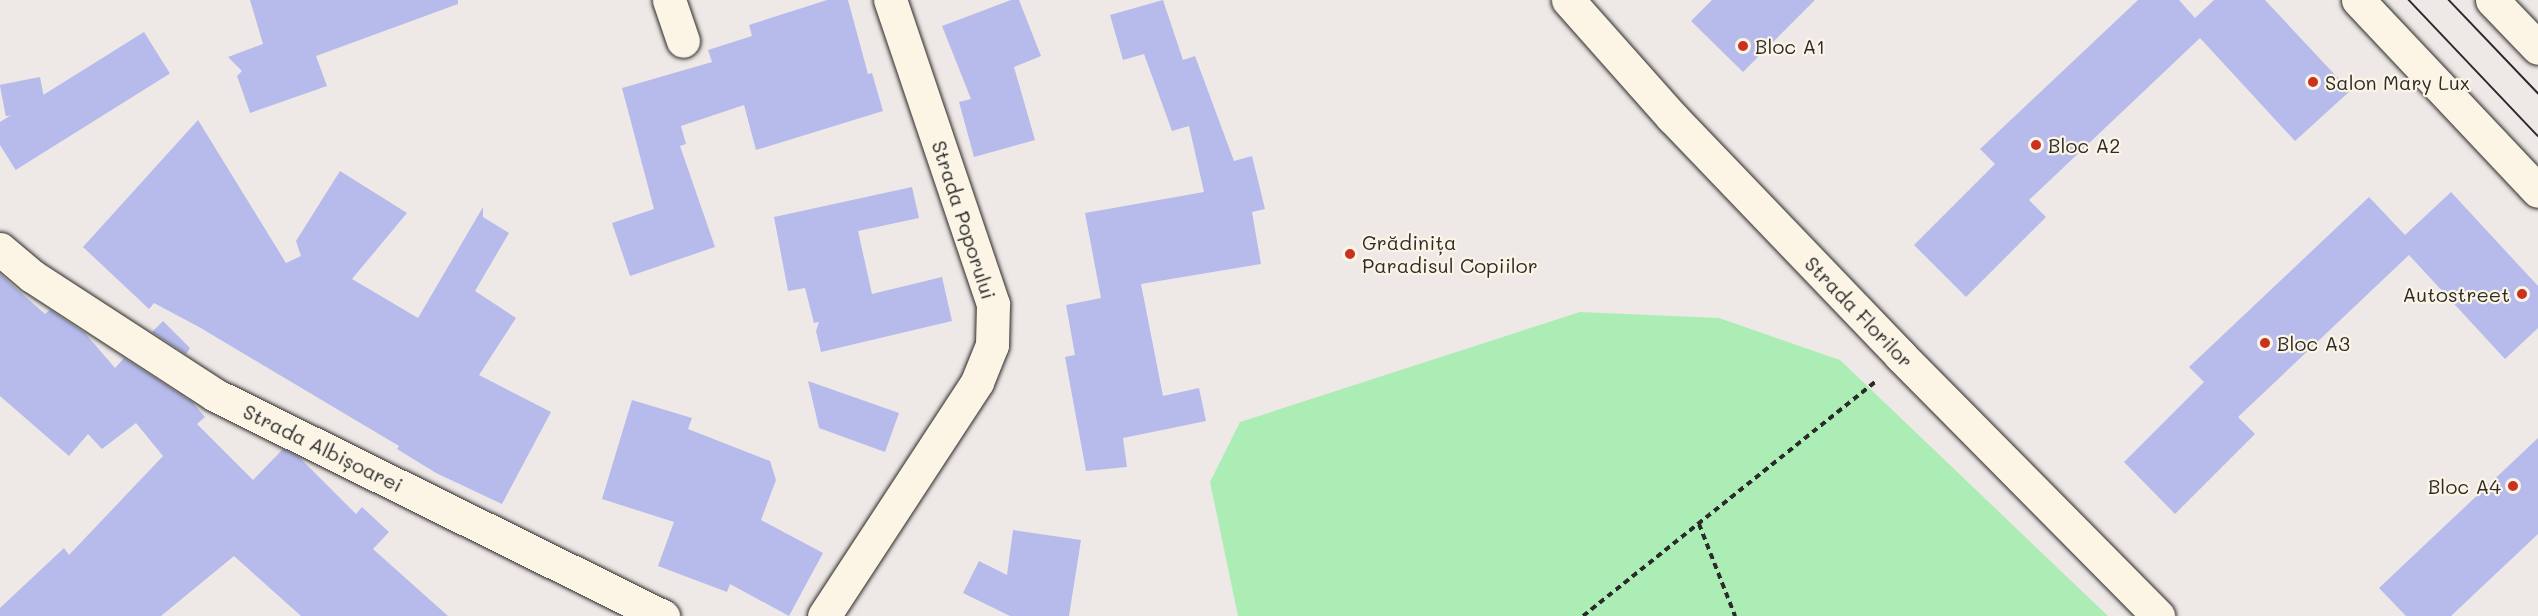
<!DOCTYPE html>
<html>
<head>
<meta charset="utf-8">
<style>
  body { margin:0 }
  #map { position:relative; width:2538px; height:616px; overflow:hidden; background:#eee9e6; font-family:Mali,sans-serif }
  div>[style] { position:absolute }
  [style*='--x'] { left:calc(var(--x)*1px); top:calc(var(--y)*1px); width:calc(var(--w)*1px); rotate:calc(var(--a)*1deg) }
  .green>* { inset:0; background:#acedb6 }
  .building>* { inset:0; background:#b6bbec; transform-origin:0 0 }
  .path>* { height:4px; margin-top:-2px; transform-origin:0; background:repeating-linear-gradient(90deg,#2b2b2b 0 6px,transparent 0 10.5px) }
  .roads { filter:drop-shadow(0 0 2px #2b2b2b) drop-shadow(0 0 2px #2b2b2b) }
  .street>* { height:33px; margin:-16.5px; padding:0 16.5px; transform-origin:16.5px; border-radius:16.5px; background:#fcf5e5 }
  .secondary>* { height:33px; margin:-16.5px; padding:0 16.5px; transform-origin:16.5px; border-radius:16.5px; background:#fcf5e5 }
  .tram>* { height:1.5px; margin:-0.75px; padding:0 0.75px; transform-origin:0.75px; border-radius:0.75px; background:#2b2b2b }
  .dots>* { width:16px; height:16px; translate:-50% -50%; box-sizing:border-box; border:3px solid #fcf5e5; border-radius:50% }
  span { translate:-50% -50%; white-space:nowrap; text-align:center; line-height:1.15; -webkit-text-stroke:4.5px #fcf5e5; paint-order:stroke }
  .poi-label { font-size:20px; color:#2b2b2b }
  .left { translate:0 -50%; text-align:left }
  .right { translate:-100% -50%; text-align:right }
  .street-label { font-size:20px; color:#2b2b2b }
</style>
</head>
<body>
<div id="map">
  <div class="green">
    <div style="clip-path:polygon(1580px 312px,1719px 318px,1840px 360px,2108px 616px,1238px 616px,1210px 482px,1240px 422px)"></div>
  </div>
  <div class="building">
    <div style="clip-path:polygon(250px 0,458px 0,458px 4px,316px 56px,327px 86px,250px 113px,237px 76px,242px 71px,228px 57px,263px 44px)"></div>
    <div style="clip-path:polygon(827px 0,848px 0,868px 74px,872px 73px,883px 111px,756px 150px,744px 105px,681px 126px,686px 144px,680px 146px,715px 247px,630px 276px,612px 223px,654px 209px,622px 88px,712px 62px,708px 50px,752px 36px,749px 25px)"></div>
    <div style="clip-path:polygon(1011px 0,1019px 0,1041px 56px,1014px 67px,1035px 140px,974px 157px,959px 102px,971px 99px,942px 26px)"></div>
    <div style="clip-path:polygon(1163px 0,1183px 60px,1195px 56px,1234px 161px,1252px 156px,1265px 209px,1252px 212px,1261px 264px,1141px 284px,1163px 396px,1199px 388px,1206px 421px,1123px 438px,1127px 467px,1086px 471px,1065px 357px,1075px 355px,1066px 305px,1101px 298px,1085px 213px,1204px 192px,1189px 126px,1172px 131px,1144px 54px,1123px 60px,1110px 15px)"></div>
    <div style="clip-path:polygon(1712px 0,1815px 0,1743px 72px,1691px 21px)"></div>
    <div style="clip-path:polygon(2138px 0,2179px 0,2195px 18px,2214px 0,2265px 0,2350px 91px,2295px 141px,2200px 38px,2029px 200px,2046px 217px,1966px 297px,1914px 245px,1995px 164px,1980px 149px)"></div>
    <div style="left:144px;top:32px;width:49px;height:182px;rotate:58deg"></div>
    <div style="left:40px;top:77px;width:32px;height:41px;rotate:79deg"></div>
    <div style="clip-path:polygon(198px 120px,286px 263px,301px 256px,296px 241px,340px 171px,407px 213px,352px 279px,418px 318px,483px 207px,483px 217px,509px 233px,475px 291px,516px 318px,479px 375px,551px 412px,502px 504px,436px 473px,397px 449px,399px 446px,199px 327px,154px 303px,149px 309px,83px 247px)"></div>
    <div style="clip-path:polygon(912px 187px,919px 218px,858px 231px,872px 294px,942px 277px,952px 321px,821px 352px,816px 331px,819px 322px,814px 323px,805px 288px,788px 291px,774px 217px)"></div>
    <div style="clip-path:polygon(2451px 192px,2538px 286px,2538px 328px,2505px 359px,2409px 255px,2238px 417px,2255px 434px,2175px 514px,2124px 462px,2204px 382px,2189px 367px,2369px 197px,2405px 235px)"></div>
    <div style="clip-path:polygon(0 274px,45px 314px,50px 310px,85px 333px,115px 368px,124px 358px,192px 402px,205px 417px,197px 424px,253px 480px,283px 449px,299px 457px,356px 514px,362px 507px,389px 532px,373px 549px,448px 616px,301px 616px,234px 556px,161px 616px,0 616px,0 608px,64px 548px,69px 555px,163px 456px,136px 423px,102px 449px,88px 434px,69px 456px,0 396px)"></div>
    <div style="clip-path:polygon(163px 321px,190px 348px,186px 354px,152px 332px)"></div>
    <div style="clip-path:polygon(808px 381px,899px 413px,885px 452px,819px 428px)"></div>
    <div style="clip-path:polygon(632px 400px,692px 418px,688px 429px,770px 461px,776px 480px,761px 520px,823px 553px,789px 616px,730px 584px,727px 592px,658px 566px,674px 522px,602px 499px)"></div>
    <div style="clip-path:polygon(2538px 438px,2538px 534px,2451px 616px,2406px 616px,2379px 588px)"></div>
    <div style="clip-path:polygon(1013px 530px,1081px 540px,1069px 616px,1010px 616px,963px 593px,979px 561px,1007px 575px)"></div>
  </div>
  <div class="path">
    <div style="--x:1699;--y:524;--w:99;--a:68.6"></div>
    <div style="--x:1583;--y:616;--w:374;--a:-38.7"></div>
  </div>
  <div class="roads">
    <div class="street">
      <div style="--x:669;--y:0;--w:43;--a:71.1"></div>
      <div style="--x:1568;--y:0;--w:157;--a:48.4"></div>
      <div style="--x:1672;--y:117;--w:330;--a:46.2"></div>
      <div style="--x:1900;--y:355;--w:367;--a:45.3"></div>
      <div style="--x:0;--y:249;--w:42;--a:40.2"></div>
      <div style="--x:32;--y:276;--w:218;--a:33"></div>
      <div style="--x:215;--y:395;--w:500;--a:26.3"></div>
      <div style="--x:824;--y:616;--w:280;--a:-56.8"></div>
      <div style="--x:977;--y:382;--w:40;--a:-68"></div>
      <div style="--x:992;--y:345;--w:41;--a:-88.6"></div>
      <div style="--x:993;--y:304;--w:321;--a:-108.7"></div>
    </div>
    <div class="secondary">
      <div style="--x:2358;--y:0;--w:262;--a:46.7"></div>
      <div style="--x:2492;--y:0;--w:66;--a:46.2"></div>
    </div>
  </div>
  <div class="tram">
    <div style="--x:2409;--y:0;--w:187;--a:46.5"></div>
    <div style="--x:2449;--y:0;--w:129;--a:46.3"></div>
  </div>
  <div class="dots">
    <div style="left:1743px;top:46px;background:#c8321e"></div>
    <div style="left:2313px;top:82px;background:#c8321e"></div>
    <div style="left:2036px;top:145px;background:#c8321e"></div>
    <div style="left:1350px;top:254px;background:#c8321e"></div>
    <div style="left:2522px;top:294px;background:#c8321e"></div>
    <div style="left:2265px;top:343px;background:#c8321e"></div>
    <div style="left:2513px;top:486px;background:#c8321e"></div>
  </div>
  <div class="poi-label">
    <span class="left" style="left:1755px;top:46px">Bloc A1</span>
    <span class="left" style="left:2325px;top:82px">Salon Mary Lux</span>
    <span class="left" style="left:2048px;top:145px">Bloc A2</span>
    <span class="left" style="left:1362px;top:254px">Grădinița<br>Paradisul Copiilor</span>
    <span class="right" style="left:2510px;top:294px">Autostreet</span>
    <span class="left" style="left:2277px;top:343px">Bloc A3</span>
    <span class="right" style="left:2501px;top:486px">Bloc A4</span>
  </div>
  <div class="street-label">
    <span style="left:964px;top:220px;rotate:72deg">Strada Poporului</span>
    <span style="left:1859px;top:312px;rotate:46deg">Strada Florilor</span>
    <span style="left:323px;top:448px;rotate:26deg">Strada Albișoarei</span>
  </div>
</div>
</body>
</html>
